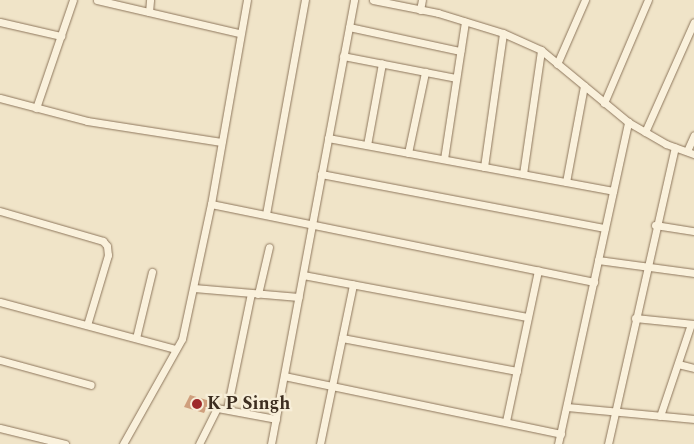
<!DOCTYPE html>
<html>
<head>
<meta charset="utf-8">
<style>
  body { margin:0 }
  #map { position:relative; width:694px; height:444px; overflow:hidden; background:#f0e4c8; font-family:Spectral,serif }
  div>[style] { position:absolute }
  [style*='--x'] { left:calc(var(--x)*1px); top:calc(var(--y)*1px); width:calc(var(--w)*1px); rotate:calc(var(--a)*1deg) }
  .building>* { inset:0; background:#cf9f7d }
  .roads { filter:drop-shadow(0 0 1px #8d765c) drop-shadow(0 0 1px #8d765c) }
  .street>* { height:7px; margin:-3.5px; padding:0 3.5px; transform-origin:3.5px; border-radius:3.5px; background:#faf1dc }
  .dots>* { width:14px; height:14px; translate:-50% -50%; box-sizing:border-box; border:2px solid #f7eed8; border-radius:50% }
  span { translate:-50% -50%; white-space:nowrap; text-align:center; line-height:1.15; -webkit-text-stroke:4.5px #f7eed8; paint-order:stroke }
  .poi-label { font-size:18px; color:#3d2e20; font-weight:700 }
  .left { translate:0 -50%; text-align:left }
</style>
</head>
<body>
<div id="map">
  <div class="building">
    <div style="clip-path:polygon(190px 395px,210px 401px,204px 413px,184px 407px)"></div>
  </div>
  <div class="roads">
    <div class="street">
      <div style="--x:97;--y:0;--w:146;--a:13.1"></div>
      <div style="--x:373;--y:0;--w:66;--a:11.3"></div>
      <div style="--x:438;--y:13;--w:68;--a:17.1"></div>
      <div style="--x:503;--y:33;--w:42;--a:24.1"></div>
      <div style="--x:541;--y:50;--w:113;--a:39.6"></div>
      <div style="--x:628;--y:122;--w:44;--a:30.1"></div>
      <div style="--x:666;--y:144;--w:30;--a:20"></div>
      <div style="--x:420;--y:10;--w:10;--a:-79"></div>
      <div style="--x:149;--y:12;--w:12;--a:-85"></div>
      <div style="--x:0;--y:22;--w:63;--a:12.9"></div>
      <div style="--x:349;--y:27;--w:114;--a:12.2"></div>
      <div style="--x:343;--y:56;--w:115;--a:11"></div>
      <div style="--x:557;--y:64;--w:70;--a:-66.4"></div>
      <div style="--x:0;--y:98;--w:90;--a:14.8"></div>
      <div style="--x:87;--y:121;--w:136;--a:8.9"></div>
      <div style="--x:604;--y:103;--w:112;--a:-66.9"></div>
      <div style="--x:36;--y:108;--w:114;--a:-71.1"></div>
      <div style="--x:645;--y:132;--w:120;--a:-66"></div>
      <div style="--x:328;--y:138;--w:290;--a:10.5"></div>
      <div style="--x:367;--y:145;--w:83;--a:-79.6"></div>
      <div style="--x:687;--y:151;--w:17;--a:-66"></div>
      <div style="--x:408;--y:153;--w:83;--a:-78.1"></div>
      <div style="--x:444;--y:159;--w:139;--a:-81.3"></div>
      <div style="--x:484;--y:167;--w:135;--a:-81.9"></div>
      <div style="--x:321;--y:174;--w:289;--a:10.8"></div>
      <div style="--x:523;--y:174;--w:125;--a:-81.7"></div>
      <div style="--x:566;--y:182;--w:98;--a:-79.4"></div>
      <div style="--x:211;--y:204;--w:391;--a:11.5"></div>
      <div style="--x:0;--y:211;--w:107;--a:16.2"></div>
      <div style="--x:103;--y:241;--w:6;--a:51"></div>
      <div style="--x:107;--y:246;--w:9;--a:84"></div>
      <div style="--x:108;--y:255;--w:73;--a:106.7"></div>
      <div style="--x:266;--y:214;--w:218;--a:-79.7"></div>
      <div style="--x:655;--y:225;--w:39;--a:9"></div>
      <div style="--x:598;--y:260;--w:97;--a:7.7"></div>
      <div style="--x:303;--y:275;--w:228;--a:10.6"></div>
      <div style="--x:194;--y:288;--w:105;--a:4.9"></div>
      <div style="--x:258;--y:294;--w:48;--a:-76.8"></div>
      <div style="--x:0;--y:302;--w:182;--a:15"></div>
      <div style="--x:635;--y:318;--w:59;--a:5.8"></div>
      <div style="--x:136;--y:338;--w:68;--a:-76.4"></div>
      <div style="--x:342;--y:338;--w:178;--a:10.7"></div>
      <div style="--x:0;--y:360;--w:94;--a:15.4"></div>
      <div style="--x:678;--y:364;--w:16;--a:14"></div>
      <div style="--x:284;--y:376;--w:283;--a:11.8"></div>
      <div style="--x:567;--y:407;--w:128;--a:5.4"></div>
      <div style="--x:227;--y:409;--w:118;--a:-78.3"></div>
      <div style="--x:660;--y:416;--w:97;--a:-71.4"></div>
      <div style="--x:506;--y:421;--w:154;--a:-78"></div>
      <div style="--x:0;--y:428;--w:67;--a:13.8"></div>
      <div style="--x:123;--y:444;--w:120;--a:-60.7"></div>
      <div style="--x:182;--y:339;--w:138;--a:-77.9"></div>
      <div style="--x:211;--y:204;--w:207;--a:-80"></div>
      <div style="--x:199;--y:444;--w:40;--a:-63.4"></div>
      <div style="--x:217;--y:408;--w:60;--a:10.6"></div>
      <div style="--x:271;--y:444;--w:452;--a:-79.4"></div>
      <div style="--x:320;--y:444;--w:163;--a:-78.3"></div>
      <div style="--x:558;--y:444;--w:330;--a:-77.7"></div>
      <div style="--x:608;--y:444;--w:304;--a:-77.3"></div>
    </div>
  </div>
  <div class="dots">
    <div style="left:197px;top:404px;background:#9e2a2b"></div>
  </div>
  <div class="poi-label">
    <span class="left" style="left:207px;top:404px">K P Singh</span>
  </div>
</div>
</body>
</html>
